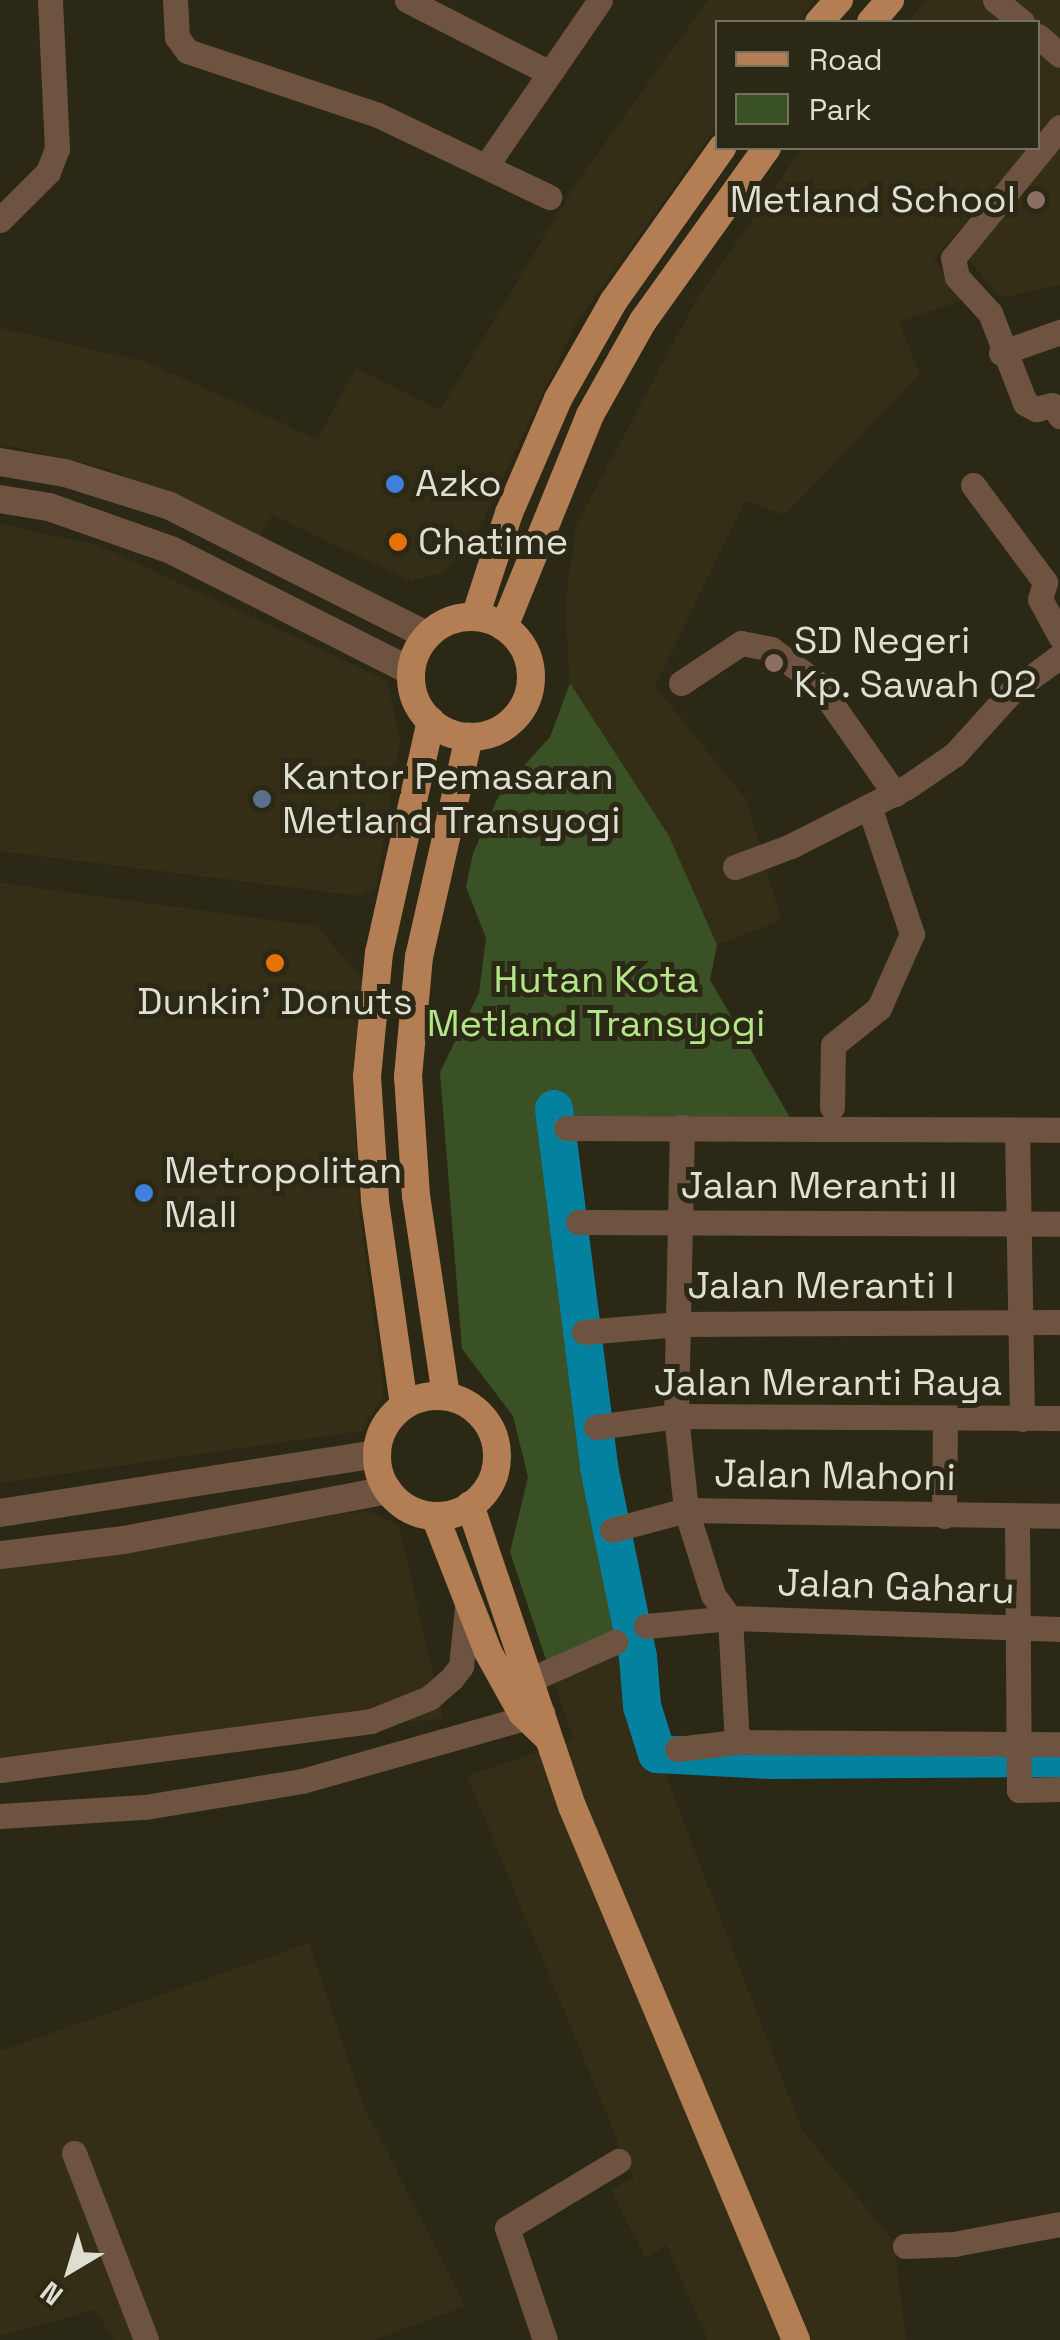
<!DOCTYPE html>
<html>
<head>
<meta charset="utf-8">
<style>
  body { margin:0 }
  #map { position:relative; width:1060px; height:2340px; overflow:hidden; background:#2c2816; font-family:"Space Grotesk",sans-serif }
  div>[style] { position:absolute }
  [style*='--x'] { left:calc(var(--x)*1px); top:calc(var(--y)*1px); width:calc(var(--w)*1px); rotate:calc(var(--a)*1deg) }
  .built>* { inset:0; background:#332e15 }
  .green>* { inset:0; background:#3a5025 }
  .river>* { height:38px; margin:-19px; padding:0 19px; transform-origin:19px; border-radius:19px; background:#0581a0 }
  .minor>* { height:25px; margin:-12.5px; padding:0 12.5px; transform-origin:12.5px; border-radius:12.5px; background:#6e5440 }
  .tertiary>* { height:28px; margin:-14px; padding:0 14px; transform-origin:14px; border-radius:14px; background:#6e5440 }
  .primary>* { height:28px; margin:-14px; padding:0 14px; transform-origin:14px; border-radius:14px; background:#b37e54 }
  .primary>.ring { margin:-14px; padding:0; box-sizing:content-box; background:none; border:28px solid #b37e54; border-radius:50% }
  .dots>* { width:28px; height:28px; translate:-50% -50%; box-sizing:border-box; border:5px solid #2c2816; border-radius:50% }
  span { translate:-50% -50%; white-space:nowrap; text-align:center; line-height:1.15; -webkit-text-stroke:10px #2c2816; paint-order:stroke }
  .poi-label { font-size:38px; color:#dfded2 }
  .right { translate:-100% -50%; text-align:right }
  .left { translate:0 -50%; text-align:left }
  .park-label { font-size:38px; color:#b3e688 }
  .street-label { font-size:38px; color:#dfded2 }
  .legend { position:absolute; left:715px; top:20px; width:325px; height:130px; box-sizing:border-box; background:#2c2816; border:2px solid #747161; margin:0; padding:12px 18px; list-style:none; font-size:30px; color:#dfded2 }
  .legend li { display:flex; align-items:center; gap:20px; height:50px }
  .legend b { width:50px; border:2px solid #747161 }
  .north { position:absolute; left:20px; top:2220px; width:100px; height:100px; -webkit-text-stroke:8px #2c2816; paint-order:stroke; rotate:218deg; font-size:28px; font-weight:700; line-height:40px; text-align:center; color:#dfded2 }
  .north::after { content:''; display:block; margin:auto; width:35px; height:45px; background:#dfded2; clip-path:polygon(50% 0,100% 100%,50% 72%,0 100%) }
</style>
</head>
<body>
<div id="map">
  <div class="built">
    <div style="clip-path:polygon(708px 0,815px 0,796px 22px,718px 22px,717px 126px,575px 325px,471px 546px,443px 573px,411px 581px,272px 515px,260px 537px,109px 469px,0 444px,0 328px,146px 362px,317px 439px,356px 368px,440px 410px,577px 182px)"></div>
    <div style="clip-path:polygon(926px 0,1060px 0,1060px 114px,1038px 140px,1038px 22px,907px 22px)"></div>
    <div style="clip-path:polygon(1060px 146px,1060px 285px,1000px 298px,965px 255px)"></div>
    <div style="clip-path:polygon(802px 148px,1031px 148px,934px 259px,963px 300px,899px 322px,920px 374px,785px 515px,745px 501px,655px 686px,747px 801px,781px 920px,717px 945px,669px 836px,570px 683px,565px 606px,576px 525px,697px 299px)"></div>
    <div style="clip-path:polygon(0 524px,98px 545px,387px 680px,400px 740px,376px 888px,359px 896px,0 851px)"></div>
    <div style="clip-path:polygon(0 883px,316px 926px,364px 980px,354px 1106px,360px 1215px,384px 1394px,361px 1431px,0 1483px)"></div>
    <div style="clip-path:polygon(368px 1511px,399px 1525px,443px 1719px,0 1758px,0 1560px)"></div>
    <div style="clip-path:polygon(627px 1632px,658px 1755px,802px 2130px,894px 2242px,906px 2340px,708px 2340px,666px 2245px,646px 2258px,611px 2190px,633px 2178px,467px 1776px,574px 1740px,547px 1663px)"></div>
    <div style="clip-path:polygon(309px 1943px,364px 2107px,465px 2306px,375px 2340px,114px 2340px,95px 2310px,0 2336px,0 2051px)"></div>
  </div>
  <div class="green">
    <div style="clip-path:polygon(570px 683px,669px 836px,717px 945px,710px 980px,792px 1121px,538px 1119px,627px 1632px,547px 1663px,510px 1552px,528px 1477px,513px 1416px,462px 1349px,440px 1072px,479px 993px,486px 938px,466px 887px,473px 853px,501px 791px,550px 737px)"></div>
  </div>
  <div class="river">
    <div style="--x:554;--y:1109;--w:361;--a:82.8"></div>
    <div style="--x:599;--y:1467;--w:194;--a:78.4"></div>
    <div style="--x:638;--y:1657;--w:49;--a:85.3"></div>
    <div style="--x:642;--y:1706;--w:50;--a:72.6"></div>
    <div style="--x:657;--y:1754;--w:114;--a:3"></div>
    <div style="--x:771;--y:1760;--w:289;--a:-0.4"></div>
  </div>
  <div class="minor">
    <div style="--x:175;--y:0;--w:37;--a:87"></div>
    <div style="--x:177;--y:37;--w:17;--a:54"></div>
    <div style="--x:187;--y:51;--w:201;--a:18.5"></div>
    <div style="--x:378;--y:115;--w:190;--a:25.6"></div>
    <div style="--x:407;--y:0;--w:158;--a:27.1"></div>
    <div style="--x:995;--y:0;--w:35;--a:39"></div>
    <div style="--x:1038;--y:36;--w:29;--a:41"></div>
    <div style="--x:1060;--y:127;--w:169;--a:129.2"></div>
    <div style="--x:953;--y:258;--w:19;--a:78"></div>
    <div style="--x:957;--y:277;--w:49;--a:47.5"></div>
    <div style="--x:990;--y:313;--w:97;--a:68.7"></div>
    <div style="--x:1025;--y:403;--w:13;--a:29"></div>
    <div style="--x:1036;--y:409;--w:16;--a:-14"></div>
    <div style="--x:1052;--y:405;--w:14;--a:54"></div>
    <div style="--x:486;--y:166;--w:201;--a:-55.5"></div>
    <div style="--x:0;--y:220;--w:68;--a:-45"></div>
    <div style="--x:48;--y:172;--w:25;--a:-69"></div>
    <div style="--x:57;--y:149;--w:149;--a:-92.7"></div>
    <div style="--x:1001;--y:353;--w:63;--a:-19.6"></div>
    <div style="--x:973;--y:485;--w:121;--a:53.4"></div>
    <div style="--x:1045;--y:582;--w:18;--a:106"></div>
    <div style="--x:1040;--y:599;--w:42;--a:61.6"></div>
    <div style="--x:681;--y:683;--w:72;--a:-33.7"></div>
    <div style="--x:741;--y:643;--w:31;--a:11"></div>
    <div style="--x:771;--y:649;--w:57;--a:36.5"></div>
    <div style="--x:817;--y:683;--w:136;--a:54.9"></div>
    <div style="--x:735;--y:867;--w:60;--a:-20.6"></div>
    <div style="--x:791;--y:846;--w:130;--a:-27"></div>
    <div style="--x:907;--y:787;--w:58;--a:-34.5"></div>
    <div style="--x:955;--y:754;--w:84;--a:-47.9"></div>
    <div style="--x:1011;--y:692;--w:61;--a:-36.3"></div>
    <div style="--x:832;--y:1107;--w:62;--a:-89.1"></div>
    <div style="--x:833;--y:1045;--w:59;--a:-38.8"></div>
    <div style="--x:879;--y:1008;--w:81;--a:-66"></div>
    <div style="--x:912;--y:934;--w:135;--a:-108.6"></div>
    <div style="--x:682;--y:1127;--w:289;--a:91.2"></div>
    <div style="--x:676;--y:1416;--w:95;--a:83.9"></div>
    <div style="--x:686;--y:1510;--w:89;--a:72.4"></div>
    <div style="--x:713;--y:1595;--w:29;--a:54"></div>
    <div style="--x:730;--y:1618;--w:124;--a:86.8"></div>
    <div style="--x:566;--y:1128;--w:494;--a:0.2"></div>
    <div style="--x:1017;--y:1130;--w:289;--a:89"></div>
    <div style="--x:578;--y:1222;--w:482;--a:0.2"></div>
    <div style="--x:584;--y:1332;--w:95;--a:-4.8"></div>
    <div style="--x:679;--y:1324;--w:381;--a:-0.3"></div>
    <div style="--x:596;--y:1427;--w:81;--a:-7.8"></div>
    <div style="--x:676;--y:1416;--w:384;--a:0.3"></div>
    <div style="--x:944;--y:1516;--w:97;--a:-89.4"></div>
    <div style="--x:1017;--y:1517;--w:273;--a:89.6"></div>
    <div style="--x:1019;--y:1790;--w:41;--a:-1.4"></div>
    <div style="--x:612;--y:1530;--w:77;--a:-15.1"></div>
    <div style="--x:686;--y:1510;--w:374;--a:0.9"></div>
    <div style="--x:646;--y:1626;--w:84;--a:-5.4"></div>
    <div style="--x:730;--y:1618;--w:330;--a:1.9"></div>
    <div style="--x:534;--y:1678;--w:89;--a:-24"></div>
    <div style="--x:677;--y:1749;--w:60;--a:-6.7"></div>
    <div style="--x:737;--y:1742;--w:323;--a:0.4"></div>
    <div style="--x:0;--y:1770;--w:374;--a:-7.5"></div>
    <div style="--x:371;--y:1721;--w:62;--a:-21.6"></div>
    <div style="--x:429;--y:1698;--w:30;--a:-41"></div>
    <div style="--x:452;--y:1678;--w:15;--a:-53"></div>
    <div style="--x:461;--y:1666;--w:58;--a:-84.1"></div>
    <div style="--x:0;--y:1816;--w:145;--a:-3.6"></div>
    <div style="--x:145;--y:1807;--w:159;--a:-9.4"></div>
    <div style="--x:302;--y:1781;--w:250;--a:-15.8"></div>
    <div style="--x:74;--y:2153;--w:200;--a:68.9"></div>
    <div style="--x:905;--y:2246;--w:49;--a:-2.3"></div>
    <div style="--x:954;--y:2244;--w:108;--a:-10.7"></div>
    <div style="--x:545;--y:2340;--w:118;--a:-108.7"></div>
    <div style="--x:507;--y:2228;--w:130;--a:-31.1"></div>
  </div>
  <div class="tertiary">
    <div style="--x:0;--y:462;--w:66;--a:9.6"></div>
    <div style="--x:65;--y:473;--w:110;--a:17.4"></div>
    <div style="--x:170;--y:506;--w:288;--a:26.7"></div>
    <div style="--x:0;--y:499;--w:50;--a:9.3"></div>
    <div style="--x:49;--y:507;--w:129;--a:19.4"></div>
    <div style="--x:171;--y:550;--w:269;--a:26.8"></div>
    <div style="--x:0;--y:1513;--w:382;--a:-8.9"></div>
    <div style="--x:0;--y:1555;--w:125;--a:-6.9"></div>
    <div style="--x:124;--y:1540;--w:269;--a:-10.7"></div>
  </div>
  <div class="primary">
    <div style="--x:819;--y:22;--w:30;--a:-48"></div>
    <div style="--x:871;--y:22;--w:29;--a:-49"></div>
    <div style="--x:475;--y:617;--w:109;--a:-71.9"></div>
    <div style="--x:509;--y:513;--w:124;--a:-66.7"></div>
    <div style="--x:558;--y:399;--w:112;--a:-60.4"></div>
    <div style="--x:613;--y:302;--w:189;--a:-54.7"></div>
    <div class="ring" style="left:411px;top:617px;width:92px;height:92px"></div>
    <div style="--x:504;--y:627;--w:229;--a:-67.9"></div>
    <div style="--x:590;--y:415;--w:108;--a:-60.6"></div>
    <div style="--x:643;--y:321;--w:213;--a:-54.4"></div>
    <div style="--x:446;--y:1396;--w:202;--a:-98.5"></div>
    <div style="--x:416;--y:1196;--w:119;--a:-93.8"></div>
    <div style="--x:408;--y:1077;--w:121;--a:-84.8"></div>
    <div style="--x:419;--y:957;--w:226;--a:-77.2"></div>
    <div class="ring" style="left:377px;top:1396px;width:92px;height:92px"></div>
    <div style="--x:404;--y:1405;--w:207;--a:-98.1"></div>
    <div style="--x:375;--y:1200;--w:123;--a:-93.7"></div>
    <div style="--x:367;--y:1077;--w:125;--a:-84.5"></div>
    <div style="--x:379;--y:953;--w:238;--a:-77.4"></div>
    <div style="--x:470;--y:1505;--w:318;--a:71.3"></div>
    <div style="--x:572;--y:1806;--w:579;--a:67.24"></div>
    <div style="--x:436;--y:1519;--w:143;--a:68.6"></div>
    <div style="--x:488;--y:1652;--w:70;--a:60.9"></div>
    <div style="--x:522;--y:1713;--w:36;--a:44"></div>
  </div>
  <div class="dots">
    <div style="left:1036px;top:200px;background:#8d6e63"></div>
    <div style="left:395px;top:484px;background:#3f7fe0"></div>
    <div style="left:398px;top:542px;background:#e8710a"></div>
    <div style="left:774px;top:663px;background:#8d6e63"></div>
    <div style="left:262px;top:799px;background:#5c6f8a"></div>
    <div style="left:275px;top:963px;background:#e8710a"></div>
    <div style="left:144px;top:1193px;background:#3f7fe0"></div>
  </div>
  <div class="poi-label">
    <span class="right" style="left:1016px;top:200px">Metland School</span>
    <span class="left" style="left:415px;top:484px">Azko</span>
    <span class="left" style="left:418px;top:542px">Chatime</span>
    <span class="left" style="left:794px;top:663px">SD Negeri<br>Kp. Sawah 02</span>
    <span class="left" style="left:282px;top:799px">Kantor Pemasaran<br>Metland Transyogi</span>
    <span style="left:275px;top:1002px">Dunkin' Donuts</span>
    <span class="left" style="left:164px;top:1193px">Metropolitan<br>Mall</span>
  </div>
  <div class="park-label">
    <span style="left:596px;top:1002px">Hutan Kota<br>Metland Transyogi</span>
  </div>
  <div class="street-label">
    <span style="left:819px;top:1186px">Jalan Meranti II</span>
    <span style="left:821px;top:1286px">Jalan Meranti I</span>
    <span style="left:828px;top:1383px">Jalan Meranti Raya</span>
    <span style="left:835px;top:1476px;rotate:1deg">Jalan Mahoni</span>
    <span style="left:896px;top:1587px;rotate:2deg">Jalan Gaharu</span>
  </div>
  <ul class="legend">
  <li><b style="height:12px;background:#b37e54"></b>Road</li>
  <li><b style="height:28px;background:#3a5025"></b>Park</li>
  </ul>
  <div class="north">N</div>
</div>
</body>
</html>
